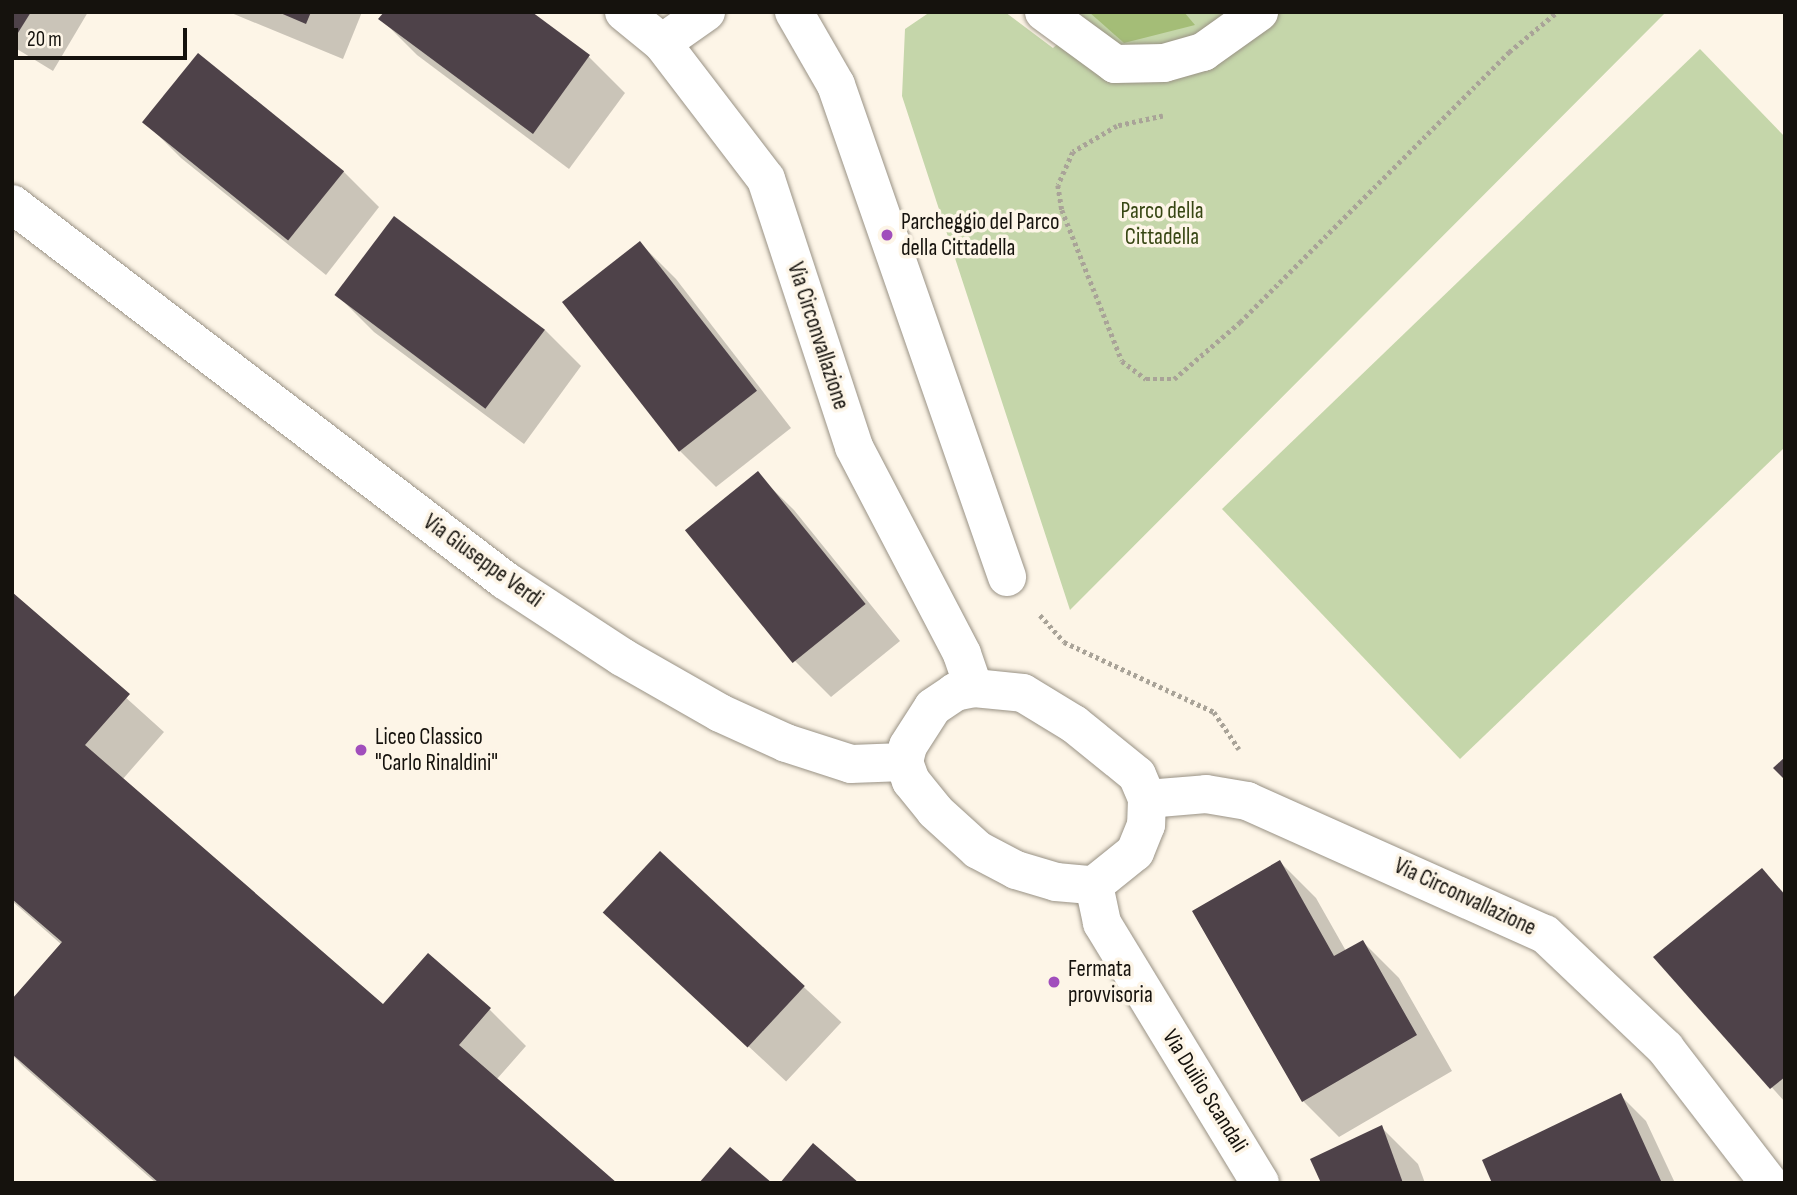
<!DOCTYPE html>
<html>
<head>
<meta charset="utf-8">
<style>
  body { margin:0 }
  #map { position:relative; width:1797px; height:1195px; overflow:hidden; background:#fdf5e7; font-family:"Sofia Sans Condensed",sans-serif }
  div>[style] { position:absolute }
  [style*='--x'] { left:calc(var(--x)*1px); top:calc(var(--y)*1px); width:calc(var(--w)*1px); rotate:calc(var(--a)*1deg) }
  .green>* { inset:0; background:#c5d6aa }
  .forest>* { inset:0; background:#a4bd77 }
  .shadow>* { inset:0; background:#0003; transform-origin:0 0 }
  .building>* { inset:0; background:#4e4249; transform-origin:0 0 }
  .path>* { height:4.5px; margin-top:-2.25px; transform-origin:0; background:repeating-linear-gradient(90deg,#a9a398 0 3.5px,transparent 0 7px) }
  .roads { filter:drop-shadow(0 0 2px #999285) drop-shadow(0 0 2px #999285) }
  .minor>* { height:38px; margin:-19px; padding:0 19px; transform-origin:19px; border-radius:19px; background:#fff }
  .dots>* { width:19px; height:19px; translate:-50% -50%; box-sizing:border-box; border:4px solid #fdf5e7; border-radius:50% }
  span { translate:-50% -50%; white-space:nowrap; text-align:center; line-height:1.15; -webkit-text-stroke:7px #fdf5e7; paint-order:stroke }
  .park-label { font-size:23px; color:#374613 }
  .poi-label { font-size:23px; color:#15120d }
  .left { translate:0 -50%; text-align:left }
  .street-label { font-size:23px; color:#15120d }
  .frame { position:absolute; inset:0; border:14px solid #15120d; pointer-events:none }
  .scale { position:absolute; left:14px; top:28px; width:173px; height:32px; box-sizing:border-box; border:4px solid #15120d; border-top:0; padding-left:9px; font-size:21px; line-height:24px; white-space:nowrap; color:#15120d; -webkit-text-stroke:5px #fdf5e7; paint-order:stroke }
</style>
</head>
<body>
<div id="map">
  <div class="green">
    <div style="clip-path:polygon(930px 12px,1005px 12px,1053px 48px,1071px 32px,1064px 12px,1666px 12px,1070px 610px,902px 96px,905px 29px)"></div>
    <div style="clip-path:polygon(1700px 49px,1785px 137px,1785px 447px,1460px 759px,1222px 509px)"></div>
  </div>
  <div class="forest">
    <div style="clip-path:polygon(1089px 12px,1184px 12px,1195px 25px,1124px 43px)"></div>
  </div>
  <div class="shadow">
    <div style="clip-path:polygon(12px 12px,88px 12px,53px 71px,12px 46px)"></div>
    <div style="clip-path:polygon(229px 12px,362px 12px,343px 59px)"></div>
    <div style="clip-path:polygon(529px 12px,589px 57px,625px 93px,569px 169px,417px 55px,381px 19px)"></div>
    <div style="clip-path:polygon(145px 122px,343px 171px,379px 207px,326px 275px,181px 158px)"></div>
    <div style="clip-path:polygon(640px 243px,676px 279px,791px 428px,716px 487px,680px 451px,565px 302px)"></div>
    <div style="clip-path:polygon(338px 296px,545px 330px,581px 366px,524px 444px,374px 332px)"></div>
    <div style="clip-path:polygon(757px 474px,794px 510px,900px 641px,831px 697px,795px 661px)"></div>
    <div style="clip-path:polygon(12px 595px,164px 732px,122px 780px,383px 1007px,490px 1010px,526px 1046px,496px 1080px,614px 1183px,156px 1183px,24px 1067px,12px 1055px,12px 1002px,62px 945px,12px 901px)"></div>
    <div style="left:660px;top:853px;width:248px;height:81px;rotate:43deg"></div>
    <div style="clip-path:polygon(1280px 862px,1316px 898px,1346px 951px,1363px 942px,1399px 978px,1452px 1071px,1339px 1137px,1303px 1101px)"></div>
    <div style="clip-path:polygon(1762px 871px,1785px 894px,1785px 1102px,1656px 957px)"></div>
    <div style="clip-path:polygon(1620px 1095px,1646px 1121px,1675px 1183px,1494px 1183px)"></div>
    <div style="clip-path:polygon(1382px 1128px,1418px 1164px,1425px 1183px,1323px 1183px)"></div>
  </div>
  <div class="building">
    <div style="clip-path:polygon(12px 12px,31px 12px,16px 36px,12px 34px)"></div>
    <div style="clip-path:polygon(278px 12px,311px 12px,306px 24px)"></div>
    <div style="clip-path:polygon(384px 12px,532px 12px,590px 55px,533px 134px,378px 19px)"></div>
    <div style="left:198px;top:53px;width:188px;height:89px;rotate:39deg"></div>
    <div style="left:394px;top:216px;width:189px;height:99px;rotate:37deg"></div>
    <div style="left:640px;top:241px;width:190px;height:99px;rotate:52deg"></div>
    <div style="left:758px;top:471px;width:171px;height:94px;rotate:51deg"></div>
    <div style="clip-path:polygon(12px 592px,130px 694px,85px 745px,383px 1004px,428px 953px,491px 1008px,459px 1045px,617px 1183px,159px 1183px,12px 1054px,12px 999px,62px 942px,12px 899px)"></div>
    <div style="clip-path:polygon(1785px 757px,1785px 780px,1773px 768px)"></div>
    <div style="left:660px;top:851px;width:198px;height:84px;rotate:43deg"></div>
    <div style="clip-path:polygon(1280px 860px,1334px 956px,1363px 940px,1417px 1035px,1302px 1102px,1192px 911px)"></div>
    <div style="clip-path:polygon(1762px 868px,1785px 895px,1785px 1077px,1770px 1089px,1653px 957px)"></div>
    <div style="clip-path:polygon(1621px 1093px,1661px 1181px,1492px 1183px,1482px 1160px)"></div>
    <div style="clip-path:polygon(1382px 1125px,1403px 1183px,1321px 1183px,1310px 1159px)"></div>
    <div style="clip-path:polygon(813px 1143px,859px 1183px,780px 1183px)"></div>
    <div style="clip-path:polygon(730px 1147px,772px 1183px,699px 1183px)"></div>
  </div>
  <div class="path">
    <div style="--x:1163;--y:116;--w:47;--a:167.7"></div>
    <div style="--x:1117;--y:126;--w:51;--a:149.4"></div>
    <div style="--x:1073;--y:152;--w:36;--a:114"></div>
    <div style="--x:1058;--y:185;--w:25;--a:81"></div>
    <div style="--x:1062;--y:210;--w:162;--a:68.3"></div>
    <div style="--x:1122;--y:361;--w:30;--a:37"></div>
    <div style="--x:1146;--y:379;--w:28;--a:0"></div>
    <div style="--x:1174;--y:379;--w:87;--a:-40.8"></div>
    <div style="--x:1240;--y:322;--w:381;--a:-45.1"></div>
    <div style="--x:1509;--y:52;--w:62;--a:-39.8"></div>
    <div style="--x:1040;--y:615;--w:36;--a:48"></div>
    <div style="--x:1064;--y:642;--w:166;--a:25"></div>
    <div style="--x:1214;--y:712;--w:45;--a:56"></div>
  </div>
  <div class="roads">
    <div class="minor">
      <div style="--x:624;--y:12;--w:49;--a:39.2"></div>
      <div style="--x:662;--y:43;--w:171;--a:52.6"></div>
      <div style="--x:766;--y:179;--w:282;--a:71.8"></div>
      <div style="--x:854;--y:447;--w:233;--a:62.4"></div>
      <div style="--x:962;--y:654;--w:36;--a:71"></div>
      <div style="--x:794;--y:12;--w:84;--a:60.1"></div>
      <div style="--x:836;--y:85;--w:521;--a:70.83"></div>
      <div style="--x:1044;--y:12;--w:88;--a:36.2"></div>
      <div style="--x:1115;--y:64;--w:49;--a:-1.2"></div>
      <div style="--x:1164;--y:63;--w:41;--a:-15.8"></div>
      <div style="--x:1203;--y:52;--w:69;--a:-35.5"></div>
      <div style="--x:662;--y:43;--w:54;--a:-35.2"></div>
      <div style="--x:12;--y:204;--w:621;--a:37.35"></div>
      <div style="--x:506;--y:581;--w:139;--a:33.2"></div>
      <div style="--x:622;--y:657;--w:113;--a:29.7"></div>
      <div style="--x:720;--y:713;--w:72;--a:24.4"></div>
      <div style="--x:786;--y:743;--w:68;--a:17.9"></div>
      <div style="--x:851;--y:764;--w:53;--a:-2.2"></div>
      <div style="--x:904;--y:762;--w:16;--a:-76"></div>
      <div style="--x:908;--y:746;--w:46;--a:-57.3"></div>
      <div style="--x:933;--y:707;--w:27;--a:-34"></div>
      <div style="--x:955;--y:692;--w:19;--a:-12"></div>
      <div style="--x:974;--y:688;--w:49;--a:5.8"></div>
      <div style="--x:1023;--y:693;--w:60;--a:31.3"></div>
      <div style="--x:1074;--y:724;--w:81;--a:39"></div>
      <div style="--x:1137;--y:775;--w:26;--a:67"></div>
      <div style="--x:1147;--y:799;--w:26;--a:92"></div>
      <div style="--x:1146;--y:825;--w:29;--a:112"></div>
      <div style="--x:1135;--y:852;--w:53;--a:141.2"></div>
      <div style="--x:904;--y:762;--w:20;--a:70"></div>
      <div style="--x:911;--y:781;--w:38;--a:51"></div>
      <div style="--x:935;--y:811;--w:58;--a:42.2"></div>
      <div style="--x:978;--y:850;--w:43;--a:27.8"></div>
      <div style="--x:1016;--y:870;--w:42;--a:16.7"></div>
      <div style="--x:1056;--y:882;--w:38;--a:5"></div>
      <div style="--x:1147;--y:799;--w:59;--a:-4.8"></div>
      <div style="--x:1206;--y:794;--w:42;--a:9.7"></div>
      <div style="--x:1247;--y:801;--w:326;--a:24.1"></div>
      <div style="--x:1545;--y:934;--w:166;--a:43.5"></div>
      <div style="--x:1665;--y:1048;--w:170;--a:52.4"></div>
      <div style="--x:1094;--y:885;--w:39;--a:78"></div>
      <div style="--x:1102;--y:923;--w:304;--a:58.7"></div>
    </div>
  </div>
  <div class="dots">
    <div style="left:887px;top:235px;background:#a14ebc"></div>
    <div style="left:361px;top:750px;background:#a14ebc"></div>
    <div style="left:1054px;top:982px;background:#a14ebc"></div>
  </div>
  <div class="park-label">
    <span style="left:1162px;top:224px">Parco della<br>Cittadella</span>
  </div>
  <div class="poi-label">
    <span class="left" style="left:901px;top:235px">Parcheggio del Parco<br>della Cittadella</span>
    <span class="left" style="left:375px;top:750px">Liceo Classico<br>"Carlo Rinaldini"</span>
    <span class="left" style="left:1068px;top:982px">Fermata<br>provvisoria</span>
  </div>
  <div class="street-label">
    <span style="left:818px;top:336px;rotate:72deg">Via Circonvallazione</span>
    <span style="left:483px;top:561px;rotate:36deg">Via Giuseppe Verdi</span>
    <span style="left:1465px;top:897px;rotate:25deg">Via Circonvallazione</span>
    <span style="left:1205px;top:1091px;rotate:58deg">Via Duilio Scandali</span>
  </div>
  <div class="frame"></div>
  <div class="scale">20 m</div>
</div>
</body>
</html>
